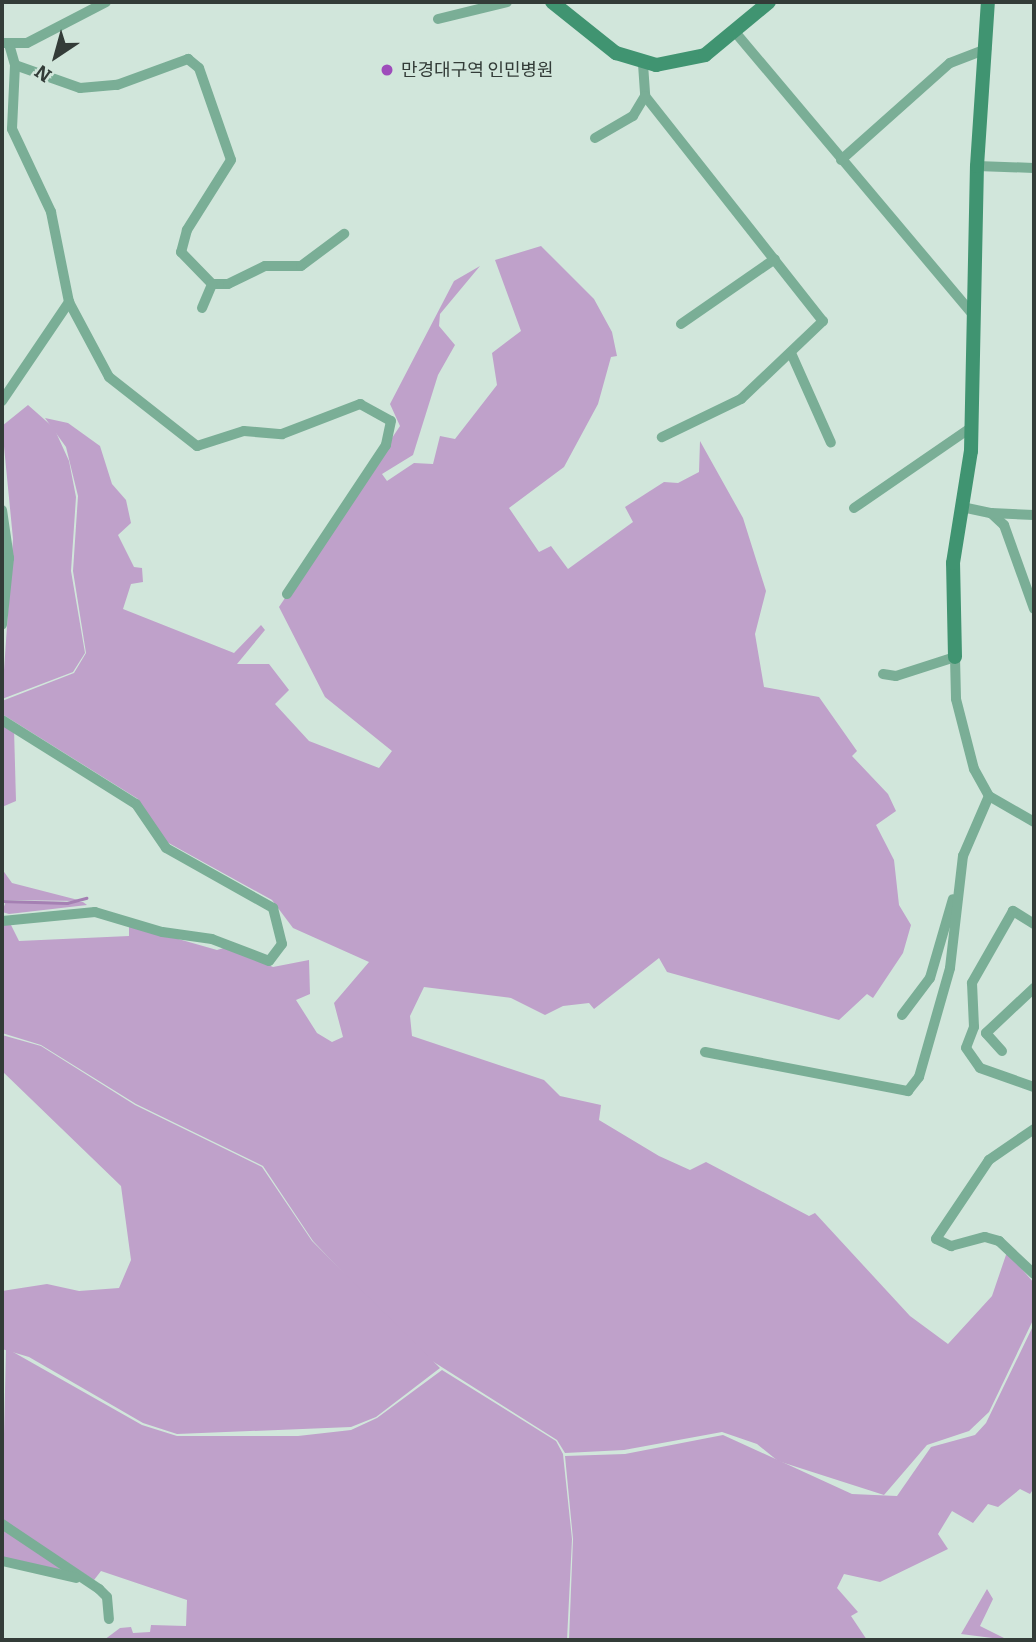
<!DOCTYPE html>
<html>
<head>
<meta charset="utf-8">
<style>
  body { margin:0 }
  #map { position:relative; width:1036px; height:1642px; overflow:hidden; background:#d1e6db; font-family:Bitter,"Noto Sans KR",serif }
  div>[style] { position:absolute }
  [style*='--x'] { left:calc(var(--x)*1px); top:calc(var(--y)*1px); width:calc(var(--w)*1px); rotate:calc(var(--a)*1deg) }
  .green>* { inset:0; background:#bfa1ca }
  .stream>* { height:2.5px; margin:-1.25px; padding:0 1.25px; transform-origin:1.25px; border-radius:1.25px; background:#a580b3 }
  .street>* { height:10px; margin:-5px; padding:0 5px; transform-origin:5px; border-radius:5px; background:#7aae96 }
  .secondary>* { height:14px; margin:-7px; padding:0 7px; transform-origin:7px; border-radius:7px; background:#409471 }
  .dots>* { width:19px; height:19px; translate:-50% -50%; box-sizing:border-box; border:4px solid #d1e6db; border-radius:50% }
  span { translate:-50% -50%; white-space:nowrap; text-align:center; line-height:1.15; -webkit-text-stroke:7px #d1e6db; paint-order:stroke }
  .poi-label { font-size:18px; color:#333c38 }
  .left { translate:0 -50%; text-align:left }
  .frame { position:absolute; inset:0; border:4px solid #333c38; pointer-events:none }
  .north { position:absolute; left:21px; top:21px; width:70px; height:70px; -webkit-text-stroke:5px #d1e6db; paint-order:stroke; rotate:216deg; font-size:19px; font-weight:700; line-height:28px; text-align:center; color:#333c38 }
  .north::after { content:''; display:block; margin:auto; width:24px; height:32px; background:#333c38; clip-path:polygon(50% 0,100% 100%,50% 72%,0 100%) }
</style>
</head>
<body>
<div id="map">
  <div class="green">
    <div style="clip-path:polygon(541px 246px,594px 299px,612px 332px,617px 356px,611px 357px,598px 404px,564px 467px,509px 508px,539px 552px,551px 546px,568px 569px,633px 522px,625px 507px,664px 482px,678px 483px,699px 472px,700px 441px,743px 518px,766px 591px,755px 634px,764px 687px,819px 697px,857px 751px,852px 756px,888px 794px,896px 811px,876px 825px,894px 860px,899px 905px,911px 925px,903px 953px,873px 998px,867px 994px,839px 1020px,667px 972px,659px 958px,594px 1009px,589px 1003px,563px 1006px,545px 1015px,511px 998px,424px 987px,410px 1016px,412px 1036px,544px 1080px,560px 1096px,601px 1105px,599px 1120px,659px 1156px,690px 1170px,706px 1162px,809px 1216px,815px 1213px,910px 1316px,948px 1344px,992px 1296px,1007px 1252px,1034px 1283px,1034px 1318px,989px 1412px,969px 1431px,927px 1445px,884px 1495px,778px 1461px,757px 1444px,722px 1432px,624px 1450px,565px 1453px,557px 1440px,429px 1359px,387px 1319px,313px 1241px,263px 1166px,136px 1104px,41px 1045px,2px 1033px,2px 926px,10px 923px,19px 941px,129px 936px,129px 925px,217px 950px,227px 947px,273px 967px,309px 960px,310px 994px,296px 1000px,317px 1033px,332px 1042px,343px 1037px,334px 1003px,369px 962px,293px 928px,272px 900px,165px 841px,138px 799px,2px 714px,2px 701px,74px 673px,86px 653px,73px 571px,78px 496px,66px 447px,45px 418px,68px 423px,100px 446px,112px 484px,126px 500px,131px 523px,118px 535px,134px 567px,142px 568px,143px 582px,131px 584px,123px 609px,234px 653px,261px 625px,265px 630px,237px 664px,269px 664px,289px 690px,275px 704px,309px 741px,379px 768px,392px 751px,325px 697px,279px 607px,400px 426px,390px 404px,454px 281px,480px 266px,440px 314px,439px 326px,455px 345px,438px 375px,413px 455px,382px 474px,387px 481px,414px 463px,433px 464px,440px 436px,455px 439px,497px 385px,492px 353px,521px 331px,495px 260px)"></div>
    <div style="clip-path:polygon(28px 405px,54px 428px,69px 461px,76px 497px,71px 571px,85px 653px,73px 672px,2px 699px,13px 539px,2px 426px)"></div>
    <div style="clip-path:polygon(2px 721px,14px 729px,16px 801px,2px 807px)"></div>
    <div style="clip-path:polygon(2px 869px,12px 883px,82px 901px,2px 900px)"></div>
    <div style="clip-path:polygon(6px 901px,83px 902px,87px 905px,9px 914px,2px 912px)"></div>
    <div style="clip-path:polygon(2px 1035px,41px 1046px,135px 1105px,262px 1167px,312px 1241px,440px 1368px,376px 1417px,351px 1427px,177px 1434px,143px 1423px,29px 1357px,2px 1349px,2px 1291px,47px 1284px,79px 1291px,119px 1288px,131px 1260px,121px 1186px,2px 1071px)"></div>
    <div style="clip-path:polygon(1034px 1324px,1034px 1488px,1030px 1494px,1020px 1489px,998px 1507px,988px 1504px,973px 1523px,952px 1511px,938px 1534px,948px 1549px,880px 1582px,844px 1574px,837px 1588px,858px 1612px,851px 1616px,867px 1640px,569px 1640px,573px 1539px,565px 1456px,625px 1454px,723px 1435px,852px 1494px,897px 1496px,931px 1447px,975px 1435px,986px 1423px)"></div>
    <div style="clip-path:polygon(6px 1348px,142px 1425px,177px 1436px,298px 1436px,351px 1430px,377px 1418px,442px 1370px,556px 1441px,563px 1454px,572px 1539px,567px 1640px,104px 1640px,120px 1628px,131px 1627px,133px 1633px,150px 1632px,151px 1625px,186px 1626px,187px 1600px,101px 1571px,94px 1580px,2px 1520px)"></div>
    <div style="clip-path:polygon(2px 1527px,81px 1579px,2px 1559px)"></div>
    <div style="clip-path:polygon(987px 1589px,993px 1599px,980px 1626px,1008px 1640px,961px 1634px)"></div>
  </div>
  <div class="stream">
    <div style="--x:2;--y:901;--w:65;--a:1.8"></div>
    <div style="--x:67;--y:903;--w:20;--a:-15"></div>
  </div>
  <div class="street">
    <div style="--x:438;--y:19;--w:71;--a:-13.8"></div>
    <div style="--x:735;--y:32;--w:368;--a:49.9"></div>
    <div style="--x:2;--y:43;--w:25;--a:0"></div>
    <div style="--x:27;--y:43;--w:89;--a:-27.4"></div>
    <div style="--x:9;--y:44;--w:22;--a:74"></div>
    <div style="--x:15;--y:65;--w:69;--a:19.5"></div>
    <div style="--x:80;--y:88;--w:37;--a:-5"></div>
    <div style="--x:117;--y:85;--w:76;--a:-20.1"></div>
    <div style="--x:188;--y:59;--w:14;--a:39"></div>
    <div style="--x:199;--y:68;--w:97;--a:70.8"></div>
    <div style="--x:231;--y:160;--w:83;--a:122.2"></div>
    <div style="--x:187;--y:230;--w:23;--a:105"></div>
    <div style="--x:181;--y:252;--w:45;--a:45.9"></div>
    <div style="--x:212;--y:284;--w:16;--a:0"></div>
    <div style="--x:228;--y:284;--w:41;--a:-25.9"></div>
    <div style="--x:265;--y:266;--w:36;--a:0"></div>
    <div style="--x:301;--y:266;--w:54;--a:-36.7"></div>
    <div style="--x:643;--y:64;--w:32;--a:86"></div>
    <div style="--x:645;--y:96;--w:287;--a:51.7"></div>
    <div style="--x:823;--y:321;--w:113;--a:136.4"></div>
    <div style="--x:741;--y:399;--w:88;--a:154.3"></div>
    <div style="--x:15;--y:65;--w:64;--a:92.7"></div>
    <div style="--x:12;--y:129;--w:92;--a:64.8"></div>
    <div style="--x:51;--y:212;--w:92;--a:78.7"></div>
    <div style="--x:69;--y:302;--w:85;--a:61.9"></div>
    <div style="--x:109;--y:377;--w:112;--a:38.1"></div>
    <div style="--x:197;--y:446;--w:49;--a:-17.7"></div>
    <div style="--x:244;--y:431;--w:38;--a:5"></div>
    <div style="--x:282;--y:434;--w:84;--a:-21"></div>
    <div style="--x:360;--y:404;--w:35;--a:29"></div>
    <div style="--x:391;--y:421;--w:25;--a:102"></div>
    <div style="--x:386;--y:445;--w:179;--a:123.6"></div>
    <div style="--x:595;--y:138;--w:44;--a:-30.1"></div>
    <div style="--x:633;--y:116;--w:23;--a:-59"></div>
    <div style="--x:841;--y:160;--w:146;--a:-41.7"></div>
    <div style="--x:950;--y:63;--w:39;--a:-21"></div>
    <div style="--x:977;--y:166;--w:57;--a:2"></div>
    <div style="--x:202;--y:308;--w:26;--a:-67"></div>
    <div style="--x:681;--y:324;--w:114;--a:-34.7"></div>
    <div style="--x:791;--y:353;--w:98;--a:66"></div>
    <div style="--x:2;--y:401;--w:120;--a:-55.9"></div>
    <div style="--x:962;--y:507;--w:30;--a:12"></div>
    <div style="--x:991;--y:513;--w:18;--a:43"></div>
    <div style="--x:1004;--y:525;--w:89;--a:70.3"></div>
    <div style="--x:854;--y:508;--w:143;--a:-34.5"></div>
    <div style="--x:2;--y:510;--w:49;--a:81.7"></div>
    <div style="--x:9;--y:558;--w:67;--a:96"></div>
    <div style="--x:991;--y:513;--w:43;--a:2.7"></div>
    <div style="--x:883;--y:674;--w:13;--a:9"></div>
    <div style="--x:896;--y:676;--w:62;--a:-17.9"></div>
    <div style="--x:955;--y:657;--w:42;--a:88.6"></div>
    <div style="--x:956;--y:699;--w:72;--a:75.6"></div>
    <div style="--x:974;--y:769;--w:31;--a:61"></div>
    <div style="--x:989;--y:796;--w:52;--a:30"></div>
    <div style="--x:2;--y:720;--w:158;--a:32.1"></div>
    <div style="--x:136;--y:804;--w:53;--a:55.7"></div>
    <div style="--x:166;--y:848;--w:123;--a:29.3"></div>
    <div style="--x:273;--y:908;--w:37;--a:76"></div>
    <div style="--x:282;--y:944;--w:21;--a:127"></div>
    <div style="--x:269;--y:961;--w:61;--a:-158.9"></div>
    <div style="--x:212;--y:939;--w:50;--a:-172"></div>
    <div style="--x:162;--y:932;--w:70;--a:-163.4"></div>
    <div style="--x:95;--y:912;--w:93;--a:174.5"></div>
    <div style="--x:1034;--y:924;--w:25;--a:-148"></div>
    <div style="--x:1013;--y:911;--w:83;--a:119.7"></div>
    <div style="--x:972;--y:983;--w:44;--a:87.4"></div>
    <div style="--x:974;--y:1027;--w:22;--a:111"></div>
    <div style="--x:966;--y:1048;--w:24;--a:55"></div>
    <div style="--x:980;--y:1068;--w:57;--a:19.4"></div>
    <div style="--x:902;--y:1015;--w:46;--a:-52.9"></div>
    <div style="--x:930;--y:978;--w:82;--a:-73.8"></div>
    <div style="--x:1002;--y:1051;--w:24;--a:-132"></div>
    <div style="--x:986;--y:1033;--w:66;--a:-43.2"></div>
    <div style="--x:705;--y:1052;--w:207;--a:10.9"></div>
    <div style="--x:908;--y:1091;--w:18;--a:-52"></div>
    <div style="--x:919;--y:1077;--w:113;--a:-74.1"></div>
    <div style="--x:950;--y:968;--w:113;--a:-83.4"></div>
    <div style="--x:963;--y:856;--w:65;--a:-66.6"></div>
    <div style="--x:1034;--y:1129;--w:55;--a:145.4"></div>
    <div style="--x:989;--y:1160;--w:95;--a:123.9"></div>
    <div style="--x:936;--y:1239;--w:17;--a:25"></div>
    <div style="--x:951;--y:1246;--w:35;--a:-15"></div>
    <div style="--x:985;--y:1237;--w:15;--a:16"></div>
    <div style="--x:999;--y:1241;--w:48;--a:43.3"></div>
    <div style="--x:2;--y:1524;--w:117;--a:33.8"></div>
    <div style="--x:99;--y:1589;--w:11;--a:45"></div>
    <div style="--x:107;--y:1597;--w:22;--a:85"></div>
    <div style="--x:2;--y:1561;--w:76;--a:12.9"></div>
  </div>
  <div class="secondary">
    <div style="--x:552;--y:2;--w:82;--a:38.6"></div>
    <div style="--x:616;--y:53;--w:42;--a:16.7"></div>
    <div style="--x:656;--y:65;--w:50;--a:-11.5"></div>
    <div style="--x:705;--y:55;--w:83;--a:-39.6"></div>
    <div style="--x:955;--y:657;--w:94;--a:-91.2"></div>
    <div style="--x:953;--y:563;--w:113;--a:-80.9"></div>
    <div style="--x:971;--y:451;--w:285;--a:-88.8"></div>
    <div style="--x:977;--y:166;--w:164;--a:-86.2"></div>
  </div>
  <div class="dots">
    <div style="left:387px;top:70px;background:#9e4cbb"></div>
  </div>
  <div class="poi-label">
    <span class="left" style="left:401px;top:70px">만경대구역 인민병원</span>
  </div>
  <div class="frame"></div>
  <div class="north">N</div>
</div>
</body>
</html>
